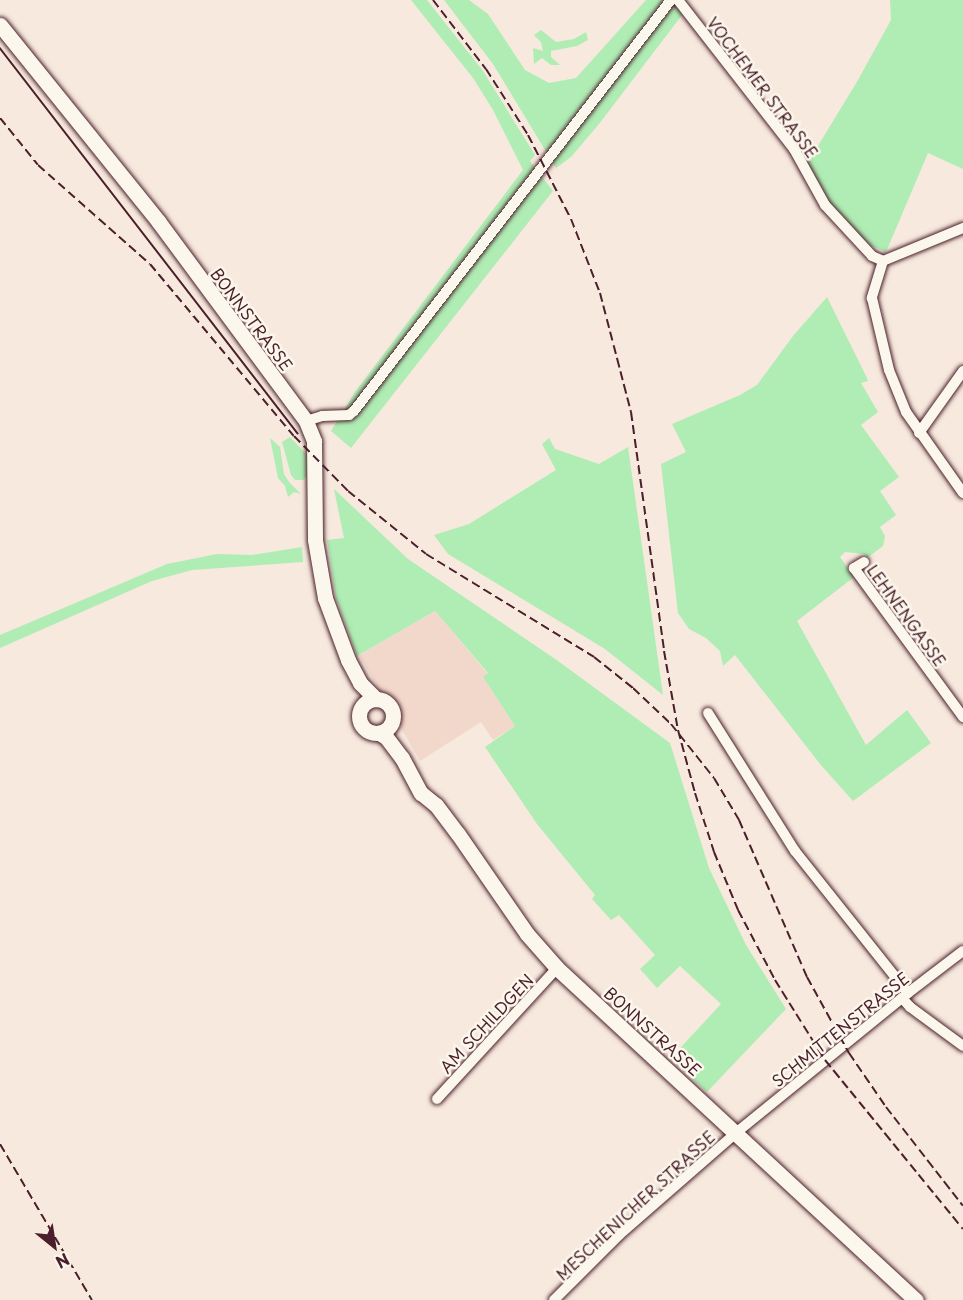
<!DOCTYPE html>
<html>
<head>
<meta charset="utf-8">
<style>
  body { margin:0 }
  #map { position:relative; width:963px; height:1300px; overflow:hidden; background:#f7e9dd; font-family:"Playpen Sans",sans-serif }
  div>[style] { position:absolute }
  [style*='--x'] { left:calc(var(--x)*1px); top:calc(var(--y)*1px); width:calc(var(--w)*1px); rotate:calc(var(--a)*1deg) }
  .built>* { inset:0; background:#f2d8cb }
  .green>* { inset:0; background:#afedb4 }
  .roads { filter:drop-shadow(0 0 2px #4a1f2b) drop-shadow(0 0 2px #4a1f2b) }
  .street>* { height:10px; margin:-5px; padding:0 5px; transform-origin:5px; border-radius:5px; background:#fbf7ec }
  .secondary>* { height:15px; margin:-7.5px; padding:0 7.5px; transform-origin:7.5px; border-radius:7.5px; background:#fbf7ec }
  .secondary>.ring { margin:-7.5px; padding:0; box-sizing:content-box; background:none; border:15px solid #fbf7ec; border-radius:50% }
  .tram>* { height:1.5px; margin:-0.75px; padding:0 0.75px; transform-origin:0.75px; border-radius:0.75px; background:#4a1f2b }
  .rail>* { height:2px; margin-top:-1px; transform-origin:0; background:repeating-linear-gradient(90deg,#4a1f2b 0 9px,transparent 0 13.5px) }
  span { translate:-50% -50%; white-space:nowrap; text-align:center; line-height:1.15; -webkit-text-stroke:5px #fbf7ec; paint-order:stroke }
  .street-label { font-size:16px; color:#4a1f2b }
  .north { position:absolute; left:24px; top:1216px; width:60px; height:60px; -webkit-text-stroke:4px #fbf7ec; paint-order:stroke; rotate:150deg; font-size:16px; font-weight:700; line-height:24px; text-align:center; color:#4a1f2b }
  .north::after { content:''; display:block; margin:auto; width:21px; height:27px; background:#4a1f2b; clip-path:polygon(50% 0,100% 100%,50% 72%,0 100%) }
</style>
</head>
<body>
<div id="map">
  <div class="built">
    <div style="clip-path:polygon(435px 611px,488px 674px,483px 677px,515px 726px,493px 740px,481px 722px,420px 761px,359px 655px)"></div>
  </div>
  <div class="green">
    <div style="clip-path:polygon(411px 0,427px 0,483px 71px,535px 155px,530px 161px,553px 191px,351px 448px,331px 431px,355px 392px,523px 170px,493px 110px,473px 78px)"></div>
    <div style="clip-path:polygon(444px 0,469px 0,488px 14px,525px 70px,549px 83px,576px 78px,646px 0,686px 0,682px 15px,599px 124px,571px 157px,556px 168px,493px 64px)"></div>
    <div style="clip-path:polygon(890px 0,963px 0,963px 169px,928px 153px,886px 252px,870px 245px,828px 204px,807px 164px,858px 80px,891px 20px)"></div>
    <div style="clip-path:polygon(541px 30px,556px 42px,574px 39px,586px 32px,588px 40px,577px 46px,551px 51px,551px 57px,560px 65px,551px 65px,542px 58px,534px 64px,533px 48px,543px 51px,541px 42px,534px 35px)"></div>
    <div style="clip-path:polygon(827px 297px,867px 378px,868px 381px,861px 383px,878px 412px,861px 425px,899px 477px,880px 491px,896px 515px,880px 527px,885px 536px,883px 546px,867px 558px,864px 554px,845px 552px,840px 557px,854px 577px,797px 621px,866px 745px,907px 710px,931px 743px,853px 801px,820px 764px,735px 655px,723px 666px,720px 651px,706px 638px,689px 629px,678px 613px,661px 464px,686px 452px,672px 424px,740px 395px,757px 385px,793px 336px)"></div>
    <div style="clip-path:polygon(290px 437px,308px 456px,307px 476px,303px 480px,295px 480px,291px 475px,282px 442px)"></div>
    <div style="clip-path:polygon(270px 438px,280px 447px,284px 474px,289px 482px,301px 494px,294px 492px,288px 497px,285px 486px,278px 478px)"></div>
    <div style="clip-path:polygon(549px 438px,555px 449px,599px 464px,628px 447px,663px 695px,605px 649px,448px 554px,434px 535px,469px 524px,556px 470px,542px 444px)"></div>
    <div style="clip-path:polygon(334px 489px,408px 559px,558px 661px,670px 743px,709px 868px,746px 945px,786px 1009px,707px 1092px,670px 1059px,721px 1004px,680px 966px,657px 988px,640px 969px,655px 955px,619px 915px,611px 920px,592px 899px,595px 895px,537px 824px,485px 747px,515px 726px,483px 677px,488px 673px,435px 611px,357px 656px,336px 598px,327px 540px,344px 538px)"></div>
    <div style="clip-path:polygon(302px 547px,303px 562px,192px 570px,152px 581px,0 648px,0 635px,167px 564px,217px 554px,252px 555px)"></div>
  </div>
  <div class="roads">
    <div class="street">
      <div style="--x:678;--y:0;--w:189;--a:52.1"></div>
      <div style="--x:794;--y:149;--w:64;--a:61"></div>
      <div style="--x:825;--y:205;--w:69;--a:47.3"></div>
      <div style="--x:872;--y:256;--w:12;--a:24"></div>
      <div style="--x:883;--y:261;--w:87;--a:-22.4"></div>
      <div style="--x:883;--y:261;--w:39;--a:107"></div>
      <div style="--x:872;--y:298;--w:74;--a:76.7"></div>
      <div style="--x:889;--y:370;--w:45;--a:68"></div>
      <div style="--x:906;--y:412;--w:99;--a:54.9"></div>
      <div style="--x:306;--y:421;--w:17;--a:-17"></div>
      <div style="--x:322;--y:416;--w:27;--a:-2"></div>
      <div style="--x:349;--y:415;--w:6;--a:-39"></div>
      <div style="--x:354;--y:411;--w:519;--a:-52.36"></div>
      <div style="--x:919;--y:433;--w:76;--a:-54.6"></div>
      <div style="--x:864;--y:562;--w:12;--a:149"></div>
      <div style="--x:854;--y:568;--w:185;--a:53.8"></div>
      <div style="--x:708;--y:713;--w:163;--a:57.8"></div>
      <div style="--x:795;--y:851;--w:181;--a:51.5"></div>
      <div style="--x:902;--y:998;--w:12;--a:48"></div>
      <div style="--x:910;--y:1007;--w:66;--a:36.3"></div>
      <div style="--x:437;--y:1099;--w:178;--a:-47.5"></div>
      <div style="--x:554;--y:1300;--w:92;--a:-45"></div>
      <div style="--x:619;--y:1235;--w:157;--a:-41.1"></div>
      <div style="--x:737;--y:1132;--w:220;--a:-39.1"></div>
      <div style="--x:908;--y:993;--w:69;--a:-37.4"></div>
    </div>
    <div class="secondary">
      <div style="--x:0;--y:25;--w:252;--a:51.1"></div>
      <div style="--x:158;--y:221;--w:249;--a:53.5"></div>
      <div style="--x:306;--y:421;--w:22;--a:68"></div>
      <div style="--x:314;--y:441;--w:99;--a:89.4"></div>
      <div style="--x:315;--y:540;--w:59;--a:80.2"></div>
      <div style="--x:325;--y:598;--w:66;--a:69.6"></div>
      <div style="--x:348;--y:660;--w:26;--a:62"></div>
      <div style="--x:360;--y:683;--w:23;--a:45"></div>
      <div class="ring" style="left:359px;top:699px;width:19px;height:19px"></div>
      <div style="--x:379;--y:733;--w:8;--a:30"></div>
      <div style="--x:386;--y:737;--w:26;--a:53"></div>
      <div style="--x:402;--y:758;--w:40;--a:62"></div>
      <div style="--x:421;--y:793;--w:19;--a:39"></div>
      <div style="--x:436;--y:805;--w:36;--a:53"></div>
      <div style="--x:458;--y:834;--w:121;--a:55.4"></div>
      <div style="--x:527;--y:934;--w:45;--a:48.6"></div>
      <div style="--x:557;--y:968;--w:489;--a:42.8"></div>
    </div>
  </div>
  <div class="tram">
    <div style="--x:0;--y:48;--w:487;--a:52.3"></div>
  </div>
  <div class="rail">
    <div style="--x:433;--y:0;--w:87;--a:52.5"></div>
    <div style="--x:486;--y:69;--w:78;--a:57.5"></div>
    <div style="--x:528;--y:135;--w:94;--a:62.9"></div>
    <div style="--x:571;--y:219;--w:79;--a:68.6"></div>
    <div style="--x:600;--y:293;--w:123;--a:75.4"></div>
    <div style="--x:631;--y:412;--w:241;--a:82.1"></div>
    <div style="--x:664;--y:651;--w:80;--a:80"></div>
    <div style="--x:678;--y:730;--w:65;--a:74.9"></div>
    <div style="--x:695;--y:793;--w:62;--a:72.1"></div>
    <div style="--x:714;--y:852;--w:63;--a:67.5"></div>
    <div style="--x:738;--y:910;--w:79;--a:62.1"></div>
    <div style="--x:775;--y:980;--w:94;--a:58"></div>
    <div style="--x:825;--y:1060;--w:218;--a:50.8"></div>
    <div style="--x:0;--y:118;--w:60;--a:51"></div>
    <div style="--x:38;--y:165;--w:149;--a:41.5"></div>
    <div style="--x:150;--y:264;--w:224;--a:50.1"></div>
    <div style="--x:294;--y:436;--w:77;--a:45.5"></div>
    <div style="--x:348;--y:491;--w:100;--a:38.9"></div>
    <div style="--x:426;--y:554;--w:197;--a:31.5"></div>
    <div style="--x:594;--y:657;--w:50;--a:38.5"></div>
    <div style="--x:633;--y:688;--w:52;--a:43.5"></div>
    <div style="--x:671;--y:724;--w:69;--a:51.5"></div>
    <div style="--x:714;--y:778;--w:49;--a:59.2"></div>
    <div style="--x:739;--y:820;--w:171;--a:66.6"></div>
    <div style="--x:807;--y:977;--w:87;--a:61.1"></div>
    <div style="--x:849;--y:1053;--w:65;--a:55.6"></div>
    <div style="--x:886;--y:1107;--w:125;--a:52.1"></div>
    <div style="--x:0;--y:1144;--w:181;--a:59.5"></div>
  </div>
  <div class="street-label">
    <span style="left:763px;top:87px;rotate:53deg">VOCHEMER STRASSE</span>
    <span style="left:252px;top:319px;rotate:53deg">BONNSTRASSE</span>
    <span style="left:907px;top:615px;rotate:54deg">LEHNENGASSE</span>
    <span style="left:486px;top:1023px;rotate:-47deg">AM SCHILDGEN</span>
    <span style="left:840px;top:1029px;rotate:-39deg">SCHMITTENSTRASSE</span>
    <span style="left:653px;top:1031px;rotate:42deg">BONNSTRASSE</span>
    <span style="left:635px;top:1205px;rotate:-43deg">MESCHENICHER STRASSE</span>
  </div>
  <div class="north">N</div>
</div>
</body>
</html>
